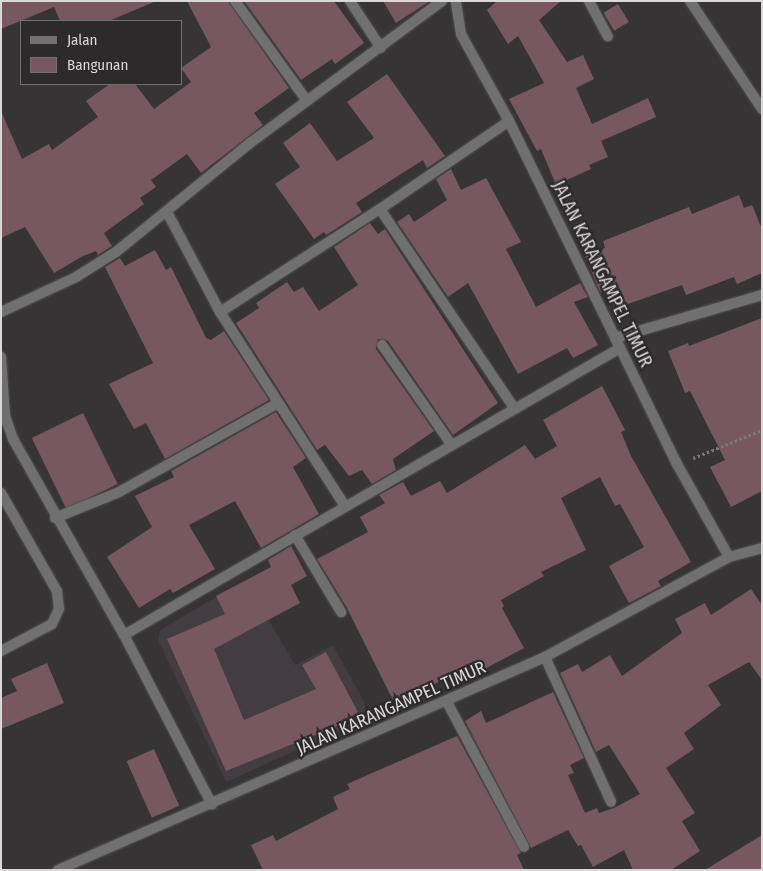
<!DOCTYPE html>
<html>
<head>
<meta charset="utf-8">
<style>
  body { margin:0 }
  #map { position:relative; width:763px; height:871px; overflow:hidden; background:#363435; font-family:"Fira Sans Condensed",sans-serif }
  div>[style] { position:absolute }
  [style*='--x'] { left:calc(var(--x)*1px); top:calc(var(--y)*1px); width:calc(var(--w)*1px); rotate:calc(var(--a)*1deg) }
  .built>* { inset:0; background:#433c41 }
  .building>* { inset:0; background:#775860; transform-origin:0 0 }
  .path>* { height:3px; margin-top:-1.5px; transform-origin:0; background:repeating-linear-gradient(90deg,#7a7879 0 2.5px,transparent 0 5px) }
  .roads { filter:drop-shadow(0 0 1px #545253) drop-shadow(0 0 1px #545253) }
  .minor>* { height:10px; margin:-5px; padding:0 5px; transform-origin:5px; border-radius:5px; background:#707071 }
  .tertiary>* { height:10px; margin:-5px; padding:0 5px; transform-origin:5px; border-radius:5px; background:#707071 }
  span { translate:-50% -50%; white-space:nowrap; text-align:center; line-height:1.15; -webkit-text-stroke:4.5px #2c2a2b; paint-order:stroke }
  .street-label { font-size:18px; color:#dad8d9 }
  .frame { position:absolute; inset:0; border:2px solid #dad8d9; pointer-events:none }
  .legend { position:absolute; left:20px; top:20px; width:162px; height:65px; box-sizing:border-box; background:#2c2a2b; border:1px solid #727071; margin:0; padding:6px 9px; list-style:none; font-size:15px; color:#dad8d9 }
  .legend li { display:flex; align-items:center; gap:10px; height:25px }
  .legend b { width:25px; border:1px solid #727071 }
</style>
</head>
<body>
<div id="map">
  <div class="built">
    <div style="clip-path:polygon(245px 580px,295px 665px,333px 645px,372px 716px,226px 782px,158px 640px,160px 630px)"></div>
  </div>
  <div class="building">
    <div style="clip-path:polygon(1px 1px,156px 1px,109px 21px,60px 21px,54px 7px,1px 29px)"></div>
    <div style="clip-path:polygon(187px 1px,228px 1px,289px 88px,254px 113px,263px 125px,201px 173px,187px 154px,151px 180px,156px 187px,140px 198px,144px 204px,104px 233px,112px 246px,98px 255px,96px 251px,83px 256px,54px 273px,25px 227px,1px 238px,1px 111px,22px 159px,49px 144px,52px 150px,98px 117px,86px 101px,110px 84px,135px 84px,154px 109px,191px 82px,181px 68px,211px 47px)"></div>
    <div style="clip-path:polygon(244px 1px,334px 1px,364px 43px,335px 64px,332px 59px,301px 80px)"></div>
    <div style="clip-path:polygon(383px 1px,430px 1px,396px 23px)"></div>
    <div style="clip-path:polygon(497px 1px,561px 1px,539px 20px,567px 62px,583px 55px,594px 79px,576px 88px,592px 124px,648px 98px,656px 117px,601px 141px,608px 157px,589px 165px,591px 169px,556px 185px,541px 149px,537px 151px,509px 99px,544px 83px,518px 36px,508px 44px,487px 10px)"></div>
    <div style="left:618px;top:4px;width:21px;height:17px;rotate:59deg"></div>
    <div style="clip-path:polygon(387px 74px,445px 156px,427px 168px,423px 160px,390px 181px,356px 203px,362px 212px,326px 235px,324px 232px,314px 239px,275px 184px,300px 167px,283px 143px,310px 123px,337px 161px,374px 138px,347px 102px)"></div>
    <div style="clip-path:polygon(451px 169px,461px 190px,486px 178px,521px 242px,506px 249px,536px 307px,580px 283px,588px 297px,574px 302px,598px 345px,573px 358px,567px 348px,518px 374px,468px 283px,448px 297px,397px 222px,409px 214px,414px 222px,447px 200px,436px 179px)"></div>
    <div style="clip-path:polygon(739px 195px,744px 208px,752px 205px,762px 229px,762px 273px,737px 284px,734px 277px,686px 295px,682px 285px,625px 305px,616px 285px,600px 292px,585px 256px,605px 248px,603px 241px,689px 207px,692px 214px)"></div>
    <div style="clip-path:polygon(370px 223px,378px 234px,385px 229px,498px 403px,453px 435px,388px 341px,378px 339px,376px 349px,434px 431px,393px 459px,396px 470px,372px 484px,362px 470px,349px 476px,325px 445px,317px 450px,236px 323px,259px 308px,256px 303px,287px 282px,294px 292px,303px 287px,319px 311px,358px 285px,334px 247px)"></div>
    <div style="clip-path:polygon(155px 250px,166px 270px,171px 267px,206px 338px,211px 340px,224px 331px,269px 400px,165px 459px,146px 423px,134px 429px,109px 384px,153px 363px,105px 267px,120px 258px,125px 266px)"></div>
    <div style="clip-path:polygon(762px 318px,762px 491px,731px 507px,710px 467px,725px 460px,690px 391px,685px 393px,668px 351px,688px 343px,689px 346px)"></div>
    <div style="clip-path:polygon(602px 386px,625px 430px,621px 432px,631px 456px,691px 562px,658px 581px,661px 586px,629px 603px,609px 566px,644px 547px,620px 504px,615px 506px,600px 477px,561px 498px,586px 550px,541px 572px,544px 576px,501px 600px,504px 606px,502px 608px,524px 648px,477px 673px,472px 665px,395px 704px,347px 608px,317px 559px,368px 532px,360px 517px,385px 503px,379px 495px,403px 482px,411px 496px,440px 481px,447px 493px,525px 445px,535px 459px,557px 446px,543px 420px)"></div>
    <div style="clip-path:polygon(276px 412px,306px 458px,293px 467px,319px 514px,261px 548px,235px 501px,189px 525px,215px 569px,173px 593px,170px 589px,139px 608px,107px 557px,152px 527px,135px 496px,174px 477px,171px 471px)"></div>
    <div style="left:83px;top:413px;width:79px;height:57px;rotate:64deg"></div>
    <div style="clip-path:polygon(291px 546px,307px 576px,291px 585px,300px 603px,214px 649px,244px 720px,316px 689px,302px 665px,326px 652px,358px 712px,335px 727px,226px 771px,167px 639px,225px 614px,216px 596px,271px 567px,268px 560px)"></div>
    <div style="clip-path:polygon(751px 589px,762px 605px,762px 680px,749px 662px,708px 685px,721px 705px,684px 733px,694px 749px,666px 768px,695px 813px,682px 821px,700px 851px,671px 870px,633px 870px,624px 850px,593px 867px,581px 845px,578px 846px,568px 830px,531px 848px,465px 721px,481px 711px,486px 723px,553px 692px,584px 758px,570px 765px,574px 773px,568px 775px,585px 813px,597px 808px,599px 813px,614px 808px,640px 794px,609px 745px,596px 752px,560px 673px,578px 664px,582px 672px,610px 655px,622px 676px,682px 633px,675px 619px,705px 603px,711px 615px)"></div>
    <div style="clip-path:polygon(47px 663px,64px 703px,1px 729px,1px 698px,17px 691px,11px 679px)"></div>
    <div style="clip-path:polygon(457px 736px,521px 853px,517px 855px,524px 870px,263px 870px,251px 845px,273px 835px,276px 841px,338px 809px,333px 797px,350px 789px,347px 784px)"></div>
    <div style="left:154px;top:749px;width:62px;height:30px;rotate:66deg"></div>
    <div style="clip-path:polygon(762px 835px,762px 870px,705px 870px)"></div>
  </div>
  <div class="path">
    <div style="--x:693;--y:458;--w:74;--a:-22.1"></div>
  </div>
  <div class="roads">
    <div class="minor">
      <div style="--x:235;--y:1;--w:123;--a:54.2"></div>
      <div style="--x:350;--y:1;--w:56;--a:56.6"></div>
      <div style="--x:589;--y:1;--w:40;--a:62"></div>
      <div style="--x:690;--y:1;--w:130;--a:56.3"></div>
      <div style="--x:380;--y:209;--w:240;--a:56"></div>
      <div style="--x:167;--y:212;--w:113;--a:62.1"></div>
      <div style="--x:220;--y:312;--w:231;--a:57.2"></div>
      <div style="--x:1;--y:312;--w:83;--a:-25"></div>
      <div style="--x:76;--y:277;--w:47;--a:-32"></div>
      <div style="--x:116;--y:252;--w:173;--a:-39.1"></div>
      <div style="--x:250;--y:143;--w:239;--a:-36.5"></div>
      <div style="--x:220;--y:312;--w:190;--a:-32.8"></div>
      <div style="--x:380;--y:209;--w:156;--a:-34.3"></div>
      <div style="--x:615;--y:338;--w:153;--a:-16.3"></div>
      <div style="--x:382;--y:345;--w:121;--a:55.1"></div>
      <div style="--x:1;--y:357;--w:59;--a:86.1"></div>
      <div style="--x:5;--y:416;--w:24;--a:71"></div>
      <div style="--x:13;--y:439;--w:225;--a:60.5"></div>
      <div style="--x:124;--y:635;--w:191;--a:62.6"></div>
      <div style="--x:1;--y:493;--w:113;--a:60.3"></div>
      <div style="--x:57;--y:591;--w:18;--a:84"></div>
      <div style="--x:59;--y:609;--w:17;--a:115"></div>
      <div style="--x:52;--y:624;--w:58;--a:152.1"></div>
      <div style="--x:55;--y:518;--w:69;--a:-22.1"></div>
      <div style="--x:119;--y:492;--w:182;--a:-29.2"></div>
      <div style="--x:295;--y:535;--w:90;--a:59.1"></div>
      <div style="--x:729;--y:557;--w:34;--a:-15"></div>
      <div style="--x:124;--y:635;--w:573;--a:-30.05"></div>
      <div style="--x:545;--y:657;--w:159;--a:65.5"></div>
      <div style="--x:447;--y:702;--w:164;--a:62"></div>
    </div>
    <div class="tertiary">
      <div style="--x:58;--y:870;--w:532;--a:-23.62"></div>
      <div style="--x:545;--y:657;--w:209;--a:-28.5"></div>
      <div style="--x:729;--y:557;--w:107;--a:-119.2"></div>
      <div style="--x:677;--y:464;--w:382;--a:-116.1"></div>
      <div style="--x:509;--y:121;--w:99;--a:-118.9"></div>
      <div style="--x:461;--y:34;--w:33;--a:-99"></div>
    </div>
  </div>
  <div class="street-label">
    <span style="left:602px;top:274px;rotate:64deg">JALAN KARANGAMPEL TIMUR</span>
    <span style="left:391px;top:708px;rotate:-24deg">JALAN KARANGAMPEL TIMUR</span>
  </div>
  <div class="frame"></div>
  <ul class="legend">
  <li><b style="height:6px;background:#707071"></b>Jalan</li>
  <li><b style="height:14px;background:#775860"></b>Bangunan</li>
  </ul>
</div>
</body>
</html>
